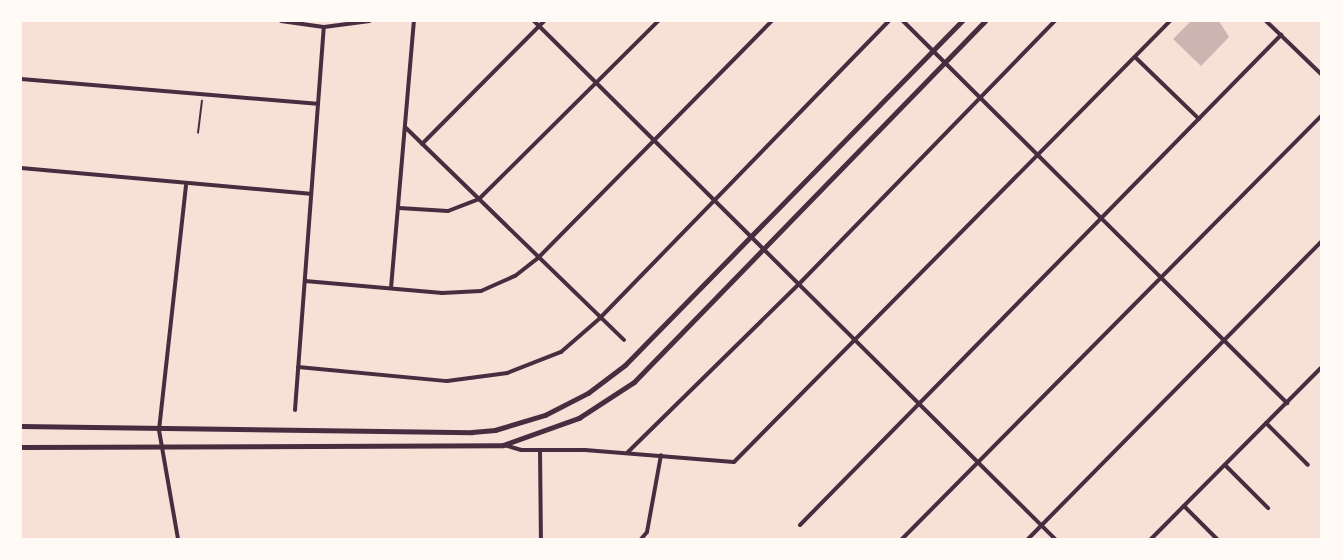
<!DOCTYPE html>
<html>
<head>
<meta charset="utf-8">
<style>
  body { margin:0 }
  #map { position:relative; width:1342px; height:560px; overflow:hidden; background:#f7e1d7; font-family:"Golos Text",sans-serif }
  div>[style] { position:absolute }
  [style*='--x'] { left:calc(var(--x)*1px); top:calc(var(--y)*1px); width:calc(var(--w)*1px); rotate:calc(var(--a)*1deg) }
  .building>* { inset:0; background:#ccb4b1 }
  .path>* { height:1.5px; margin:-0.75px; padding:0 0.75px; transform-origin:0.75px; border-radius:0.75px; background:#4a2c40 }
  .minor>* { height:4px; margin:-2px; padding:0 2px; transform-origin:2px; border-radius:2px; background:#4a2c40 }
  .tertiary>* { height:4.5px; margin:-2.25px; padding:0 2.25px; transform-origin:2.25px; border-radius:2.25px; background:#4a2c40 }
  span { translate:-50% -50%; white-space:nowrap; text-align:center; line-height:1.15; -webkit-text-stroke:6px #fffaf5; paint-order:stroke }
  .frame { position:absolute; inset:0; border:22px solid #fffaf5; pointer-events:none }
</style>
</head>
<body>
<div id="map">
  <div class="building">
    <div style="clip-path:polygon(1191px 21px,1219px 21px,1229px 37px,1201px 66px,1173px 39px)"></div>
  </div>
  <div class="path">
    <div style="--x:198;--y:133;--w:32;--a:-83"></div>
  </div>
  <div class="minor">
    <div style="--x:281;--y:21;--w:43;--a:7.9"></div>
    <div style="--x:324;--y:27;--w:46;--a:-7.4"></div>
    <div style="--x:534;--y:21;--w:735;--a:44.83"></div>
    <div style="--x:903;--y:21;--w:542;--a:44.85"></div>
    <div style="--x:1266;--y:21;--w:76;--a:43.9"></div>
    <div style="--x:1135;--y:57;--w:89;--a:44.1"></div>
    <div style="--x:21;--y:79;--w:297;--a:4.8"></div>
    <div style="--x:406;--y:128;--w:304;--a:44.2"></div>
    <div style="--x:422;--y:144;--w:173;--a:-45.2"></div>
    <div style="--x:21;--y:168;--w:290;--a:5.1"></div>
    <div style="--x:399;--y:208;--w:49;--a:3.5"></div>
    <div style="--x:448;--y:211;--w:33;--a:-21"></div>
    <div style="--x:479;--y:199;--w:252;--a:-44.8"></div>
    <div style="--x:305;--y:281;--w:138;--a:5"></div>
    <div style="--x:442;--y:293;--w:39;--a:-3"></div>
    <div style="--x:481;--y:291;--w:37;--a:-24"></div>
    <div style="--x:515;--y:276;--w:29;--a:-38"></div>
    <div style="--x:538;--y:258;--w:333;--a:-45.4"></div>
    <div style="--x:391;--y:288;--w:268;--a:-85.1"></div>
    <div style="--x:298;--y:367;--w:150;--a:5.4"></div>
    <div style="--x:447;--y:381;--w:61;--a:-7.6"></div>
    <div style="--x:507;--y:373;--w:58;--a:-21.3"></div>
    <div style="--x:561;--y:352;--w:50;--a:-41"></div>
    <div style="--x:599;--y:319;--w:416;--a:-45.8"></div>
    <div style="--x:295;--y:410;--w:384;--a:-85.7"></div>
    <div style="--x:1266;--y:423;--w:59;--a:45"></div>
    <div style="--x:504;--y:445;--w:18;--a:16"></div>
    <div style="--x:521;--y:450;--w:64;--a:0"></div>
    <div style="--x:585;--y:450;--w:149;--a:4.6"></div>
    <div style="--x:734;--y:462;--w:620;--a:-45.33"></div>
    <div style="--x:540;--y:450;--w:89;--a:89.4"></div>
    <div style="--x:628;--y:452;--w:240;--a:-44.5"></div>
    <div style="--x:799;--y:284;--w:367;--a:-45.8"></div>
    <div style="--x:1225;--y:465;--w:61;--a:45"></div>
    <div style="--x:1184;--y:506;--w:47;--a:45"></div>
    <div style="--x:800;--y:525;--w:687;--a:-45.53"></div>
    <div style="--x:178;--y:539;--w:111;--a:-99.9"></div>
    <div style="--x:159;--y:430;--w:246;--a:-83.7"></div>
    <div style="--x:641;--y:539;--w:9;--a:-49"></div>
    <div style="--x:647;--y:532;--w:78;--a:-79.7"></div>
    <div style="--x:902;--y:539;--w:595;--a:-45.27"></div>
    <div style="--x:1028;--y:539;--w:417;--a:-45.4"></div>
    <div style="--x:1151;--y:539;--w:241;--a:-45.2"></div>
  </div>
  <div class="tertiary">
    <div style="--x:21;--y:426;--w:451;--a:0.8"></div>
    <div style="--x:472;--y:432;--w:23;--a:-5"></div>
    <div style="--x:495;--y:430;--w:52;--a:-16.7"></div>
    <div style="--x:545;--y:415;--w:48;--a:-27.1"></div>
    <div style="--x:588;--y:393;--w:46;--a:-37.1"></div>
    <div style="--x:625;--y:365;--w:482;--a:-45.6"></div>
    <div style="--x:21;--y:447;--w:482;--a:-0.2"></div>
    <div style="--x:503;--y:445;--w:81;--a:-19.6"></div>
    <div style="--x:579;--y:418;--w:66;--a:-33.2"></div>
    <div style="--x:634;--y:382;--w:504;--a:-45.8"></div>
  </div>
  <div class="frame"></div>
</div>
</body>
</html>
